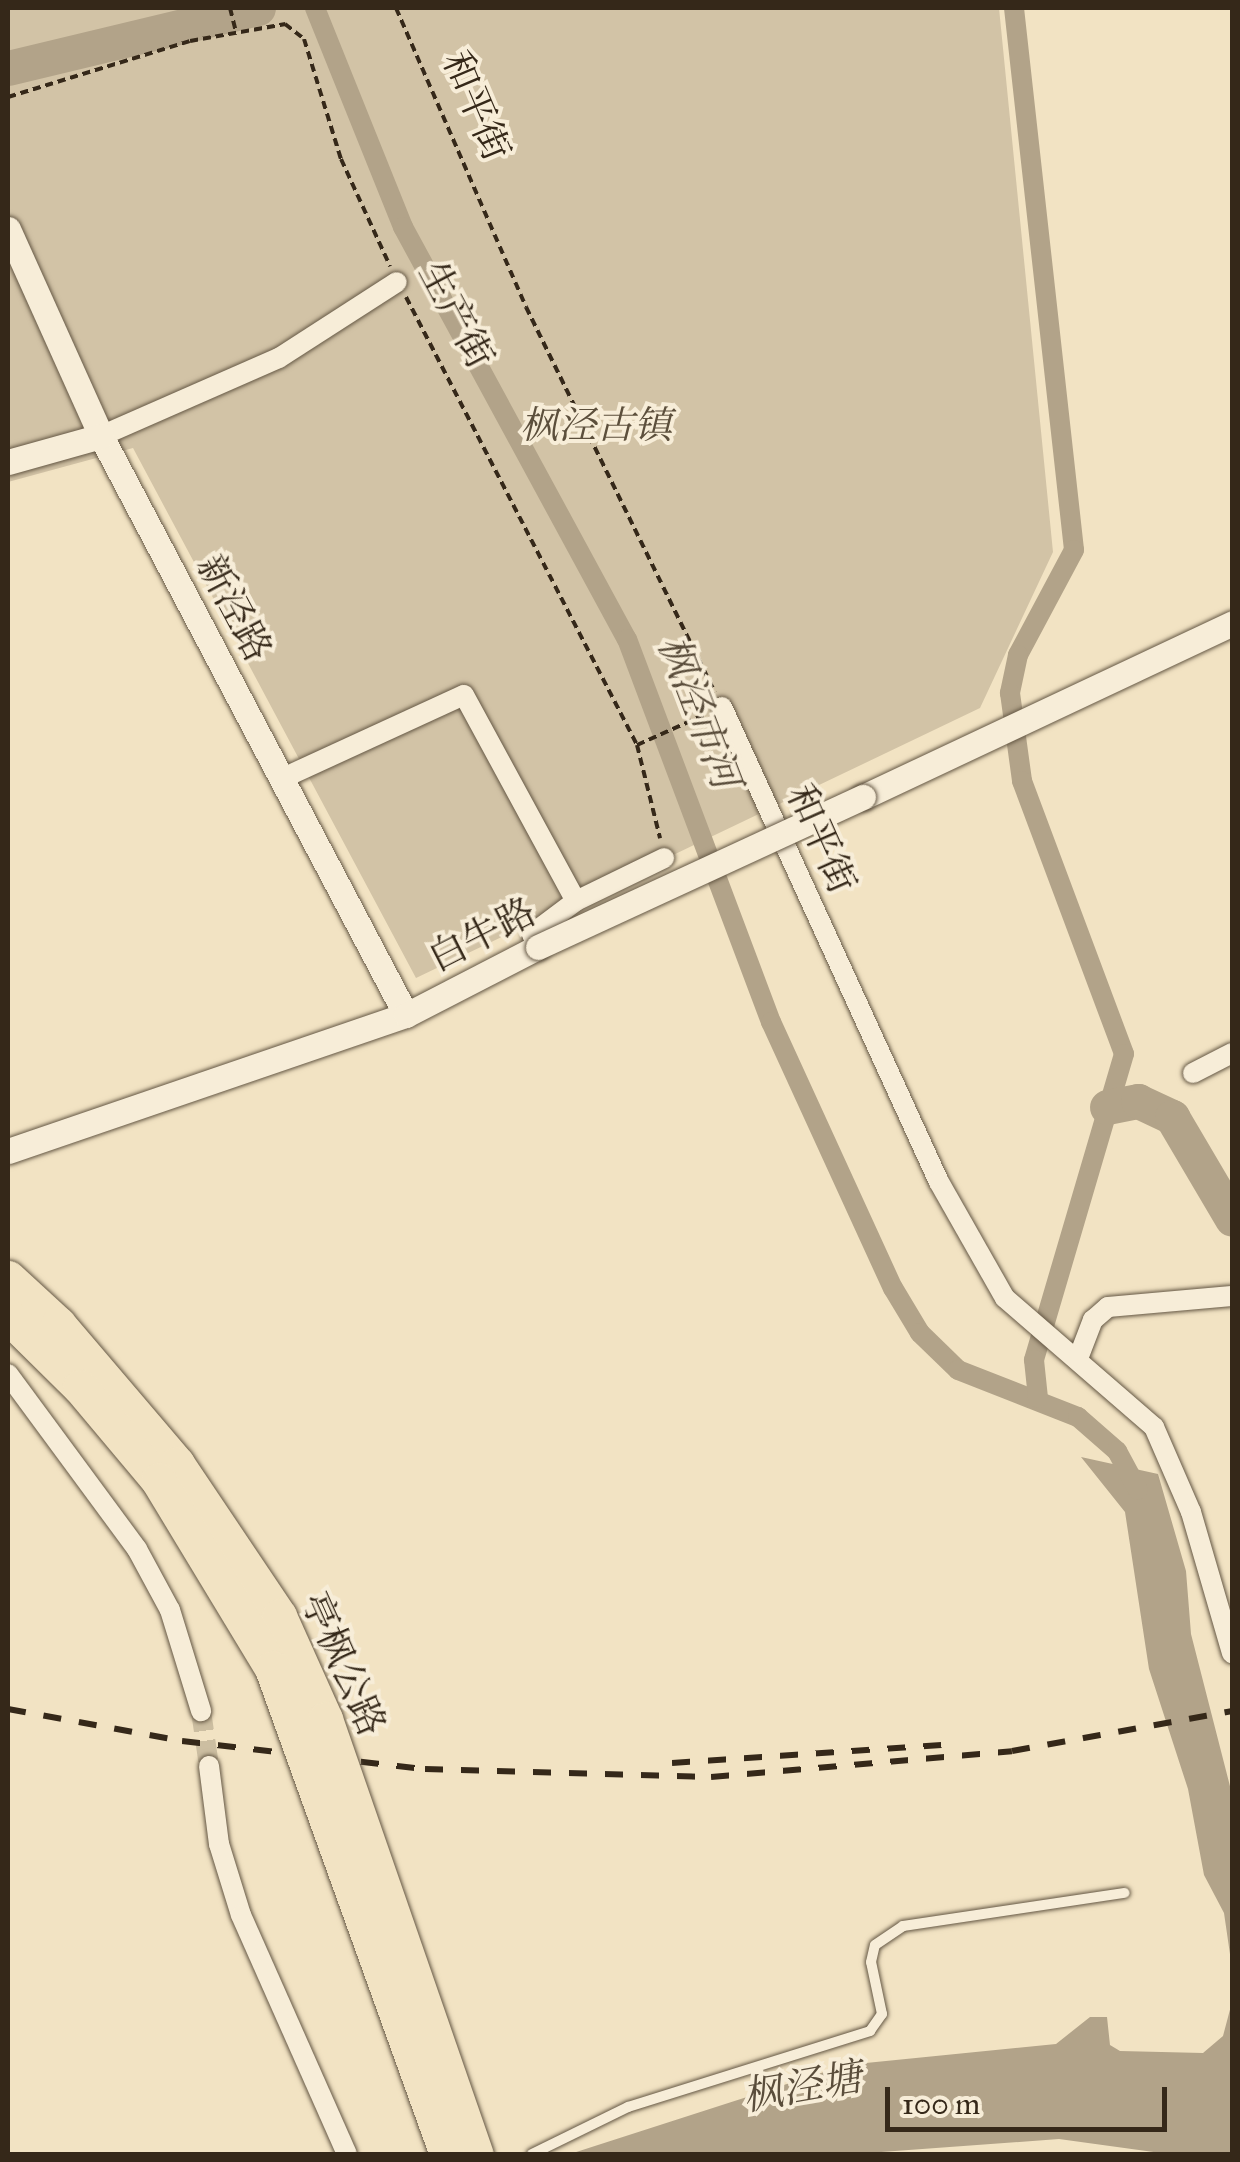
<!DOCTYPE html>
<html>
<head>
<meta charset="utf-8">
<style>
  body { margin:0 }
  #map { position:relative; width:1240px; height:2162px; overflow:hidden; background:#f2e3c3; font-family:"IM FELL Great Primer","Noto Serif SC",serif }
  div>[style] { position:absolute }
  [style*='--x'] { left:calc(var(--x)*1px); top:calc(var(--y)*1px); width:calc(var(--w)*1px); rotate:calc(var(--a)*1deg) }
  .green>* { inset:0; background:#d2c3a6 }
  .water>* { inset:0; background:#b2a389 }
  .canal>* { height:20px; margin:-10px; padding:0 10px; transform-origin:10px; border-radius:10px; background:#b2a389 }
  .river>* { height:35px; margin:-17.5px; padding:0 17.5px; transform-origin:17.5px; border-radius:17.5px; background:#b2a389 }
  .minor-tunnel>* { height:20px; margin-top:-10px; transform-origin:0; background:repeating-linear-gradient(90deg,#ccbea1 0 20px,transparent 0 30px) }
  .path>* { height:4px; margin-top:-2px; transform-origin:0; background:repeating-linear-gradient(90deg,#352819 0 8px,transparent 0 13px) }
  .roads { filter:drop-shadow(0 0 2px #645744) drop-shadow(0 0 2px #645744) }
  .service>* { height:10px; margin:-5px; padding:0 5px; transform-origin:5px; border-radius:5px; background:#f7edd8 }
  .minor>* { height:20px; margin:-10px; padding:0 10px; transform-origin:10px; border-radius:10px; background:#f7edd8 }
  .tertiary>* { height:25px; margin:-12.5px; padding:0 12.5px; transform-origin:12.5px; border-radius:12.5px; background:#f7edd8 }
  .rail>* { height:6px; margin-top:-3px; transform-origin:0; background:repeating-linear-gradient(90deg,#352819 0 18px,transparent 0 36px) }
  .bridges { filter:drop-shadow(0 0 2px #645744) drop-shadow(0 0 2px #645744) }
  .tertiary-bridge>* { height:25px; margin:-12.5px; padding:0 12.5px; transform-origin:12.5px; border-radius:12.5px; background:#f7edd8 }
  .trunk-bridge>* { height:35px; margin:-17.5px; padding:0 17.5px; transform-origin:17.5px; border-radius:17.5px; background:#f2e3c3 }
  span { translate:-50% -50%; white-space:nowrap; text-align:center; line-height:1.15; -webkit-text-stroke:8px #f7edd8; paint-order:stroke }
  .street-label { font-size:38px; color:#352819 }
  .park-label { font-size:38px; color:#5c4f3c; font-style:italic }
  .water-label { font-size:40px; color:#5a4d3b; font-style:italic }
  .frame { position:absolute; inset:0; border:10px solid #352819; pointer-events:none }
  .scale { position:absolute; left:885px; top:2087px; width:282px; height:45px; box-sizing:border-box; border:5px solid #352819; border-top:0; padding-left:12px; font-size:30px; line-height:35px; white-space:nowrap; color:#352819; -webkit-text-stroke:8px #f7edd8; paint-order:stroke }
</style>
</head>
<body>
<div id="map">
  <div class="green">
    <div style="clip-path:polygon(8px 8px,999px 8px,1053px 552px,980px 708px,416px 978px,133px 448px,8px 482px)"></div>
  </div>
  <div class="water">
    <div style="clip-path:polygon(1081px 1457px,1158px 1474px,1186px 1571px,1191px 1634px,1232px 1794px,1232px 1968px,1224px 1913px,1204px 1875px,1188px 1789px,1149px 1669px,1125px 1512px)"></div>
    <div style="clip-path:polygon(1232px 2002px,1232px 2154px,1168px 2154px,1059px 2139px,854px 2154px,570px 2154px,846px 2065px,1056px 2044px,1090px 2017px,1107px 2017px,1110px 2045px,1120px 2051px,1203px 2053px,1223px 2036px)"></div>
  </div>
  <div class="canal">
    <div style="--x:315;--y:8;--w:236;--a:68.1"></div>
    <div style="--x:403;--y:227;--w:469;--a:61.5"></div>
    <div style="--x:627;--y:639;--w:409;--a:69.4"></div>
    <div style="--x:771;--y:1022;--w:293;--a:65.4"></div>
    <div style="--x:893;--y:1288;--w:52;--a:59"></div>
    <div style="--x:920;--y:1333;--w:53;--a:44.2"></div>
    <div style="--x:958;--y:1370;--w:129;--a:21.4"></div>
    <div style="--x:1078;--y:1417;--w:52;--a:41.1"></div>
    <div style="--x:1117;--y:1451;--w:44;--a:61.7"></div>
    <div style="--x:1014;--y:8;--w:545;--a:83.68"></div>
    <div style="--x:1074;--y:550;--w:119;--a:118.1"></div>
    <div style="--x:1018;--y:655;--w:39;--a:102"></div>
    <div style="--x:1010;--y:693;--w:89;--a:82.2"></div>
    <div style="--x:1022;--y:781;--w:291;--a:69.5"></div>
    <div style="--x:1124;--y:1054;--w:319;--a:106.4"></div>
    <div style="--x:1034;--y:1360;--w:38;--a:84"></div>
  </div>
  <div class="river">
    <div style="--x:8;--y:68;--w:257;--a:-13.5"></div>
    <div style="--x:1107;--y:1107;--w:32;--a:-11"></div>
    <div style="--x:1138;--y:1101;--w:38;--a:25"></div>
    <div style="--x:1172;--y:1117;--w:118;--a:59.5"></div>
  </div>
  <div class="minor-tunnel">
    <div style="--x:201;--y:1711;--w:56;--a:81.7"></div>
  </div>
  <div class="path">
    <div style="--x:230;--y:8;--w:25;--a:76"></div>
    <div style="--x:396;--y:8;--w:326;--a:66.5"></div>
    <div style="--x:526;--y:307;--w:429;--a:63.9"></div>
    <div style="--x:8;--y:97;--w:190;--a:-17.1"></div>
    <div style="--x:190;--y:41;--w:97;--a:-10.1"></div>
    <div style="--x:285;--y:24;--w:24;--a:38"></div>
    <div style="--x:304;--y:39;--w:126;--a:72.9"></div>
    <div style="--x:341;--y:159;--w:118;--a:65.4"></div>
    <div style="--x:406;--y:297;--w:504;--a:62.72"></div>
    <div style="--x:637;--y:745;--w:96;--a:76.1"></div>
    <div style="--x:637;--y:745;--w:76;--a:-24.2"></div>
  </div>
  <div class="roads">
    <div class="service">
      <div style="--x:532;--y:2154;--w:107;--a:-26.1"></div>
      <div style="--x:628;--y:2107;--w:254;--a:-17.4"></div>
      <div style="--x:870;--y:2031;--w:21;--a:-55"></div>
      <div style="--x:882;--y:2014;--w:53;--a:-101.9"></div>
      <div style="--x:871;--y:1962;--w:17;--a:-77"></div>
      <div style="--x:875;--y:1945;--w:34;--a:-34"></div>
      <div style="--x:903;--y:1926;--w:224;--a:-8.5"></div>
    </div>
    <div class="minor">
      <div style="--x:101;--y:436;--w:194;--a:-23.7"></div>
      <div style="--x:279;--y:358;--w:140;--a:-32.8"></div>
      <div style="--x:722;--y:707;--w:522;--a:65.45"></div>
      <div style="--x:939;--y:1182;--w:133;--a:60.4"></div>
      <div style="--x:1005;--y:1298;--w:197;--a:40.9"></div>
      <div style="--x:1154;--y:1427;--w:93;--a:66.5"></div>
      <div style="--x:1191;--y:1512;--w:147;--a:73.8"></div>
      <div style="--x:281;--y:779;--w:201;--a:-24.7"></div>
      <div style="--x:464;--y:695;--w:234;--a:61.5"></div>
      <div style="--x:538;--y:947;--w:14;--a:-115"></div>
      <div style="--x:532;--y:934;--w:55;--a:-36.9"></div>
      <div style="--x:576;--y:901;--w:98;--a:-26"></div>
      <div style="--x:1193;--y:1073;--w:44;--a:-27.1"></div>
      <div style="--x:1079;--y:1356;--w:39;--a:-69"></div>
      <div style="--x:1093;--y:1320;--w:20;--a:-41"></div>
      <div style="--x:1108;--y:1307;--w:124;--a:-5.1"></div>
      <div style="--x:8;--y:1374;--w:217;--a:53.6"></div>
      <div style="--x:137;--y:1549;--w:69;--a:61.6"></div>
      <div style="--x:170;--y:1610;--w:106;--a:72.9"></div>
      <div style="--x:209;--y:1766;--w:79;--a:82.7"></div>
      <div style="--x:219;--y:1844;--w:74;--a:72.8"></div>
      <div style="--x:241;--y:1915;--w:261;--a:66.1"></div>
    </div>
    <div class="tertiary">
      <div style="--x:8;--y:229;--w:227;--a:65.8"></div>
      <div style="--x:101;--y:436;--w:654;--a:62.22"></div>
      <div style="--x:8;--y:462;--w:97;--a:-15.6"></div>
      <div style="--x:863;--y:797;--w:408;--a:-25.2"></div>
      <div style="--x:8;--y:1151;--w:421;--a:-18.9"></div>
      <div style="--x:406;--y:1015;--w:148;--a:-27.3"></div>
    </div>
  </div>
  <div class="rail">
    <div style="--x:8;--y:1709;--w:177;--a:10.4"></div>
    <div style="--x:182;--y:1741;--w:245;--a:6.6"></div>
    <div style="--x:425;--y:1769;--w:286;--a:1.6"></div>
    <div style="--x:711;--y:1777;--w:302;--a:-4.9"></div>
    <div style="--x:1012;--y:1751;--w:224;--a:-10.3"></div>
    <div style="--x:672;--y:1763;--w:270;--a:-3.8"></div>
  </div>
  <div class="bridges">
    <div class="tertiary-bridge">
      <div style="--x:538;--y:947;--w:358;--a:-24.8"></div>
    </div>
    <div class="trunk-bridge">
      <div style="--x:8;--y:1278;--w:68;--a:42.6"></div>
      <div style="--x:58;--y:1324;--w:184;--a:49.6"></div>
      <div style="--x:177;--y:1464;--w:183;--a:56.1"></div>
      <div style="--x:279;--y:1616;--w:113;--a:65.9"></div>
      <div style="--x:325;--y:1719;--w:460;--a:70.9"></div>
      <div style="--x:8;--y:1316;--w:101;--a:44.6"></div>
      <div style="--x:80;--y:1387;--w:121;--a:50"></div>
      <div style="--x:158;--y:1480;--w:220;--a:58.8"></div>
      <div style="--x:272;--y:1668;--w:517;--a:70.2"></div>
    </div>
  </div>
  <div class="street-label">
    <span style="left:476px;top:106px;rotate:67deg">和平街</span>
    <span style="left:456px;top:315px;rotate:62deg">生产街</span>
    <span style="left:234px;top:608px;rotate:62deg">新泾路</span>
    <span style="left:821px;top:839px;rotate:66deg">和平街</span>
    <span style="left:482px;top:935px;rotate:-27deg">白牛路</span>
    <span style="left:343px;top:1664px;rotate:66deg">亭枫公路</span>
  </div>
  <div class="park-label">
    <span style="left:596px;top:426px">枫泾古镇</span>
  </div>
  <div class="water-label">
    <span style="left:699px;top:712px;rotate:69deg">枫泾市河</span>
    <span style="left:802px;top:2087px;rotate:-10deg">枫泾塘</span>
  </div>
  <div class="frame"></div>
  <div class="scale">100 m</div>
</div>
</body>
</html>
